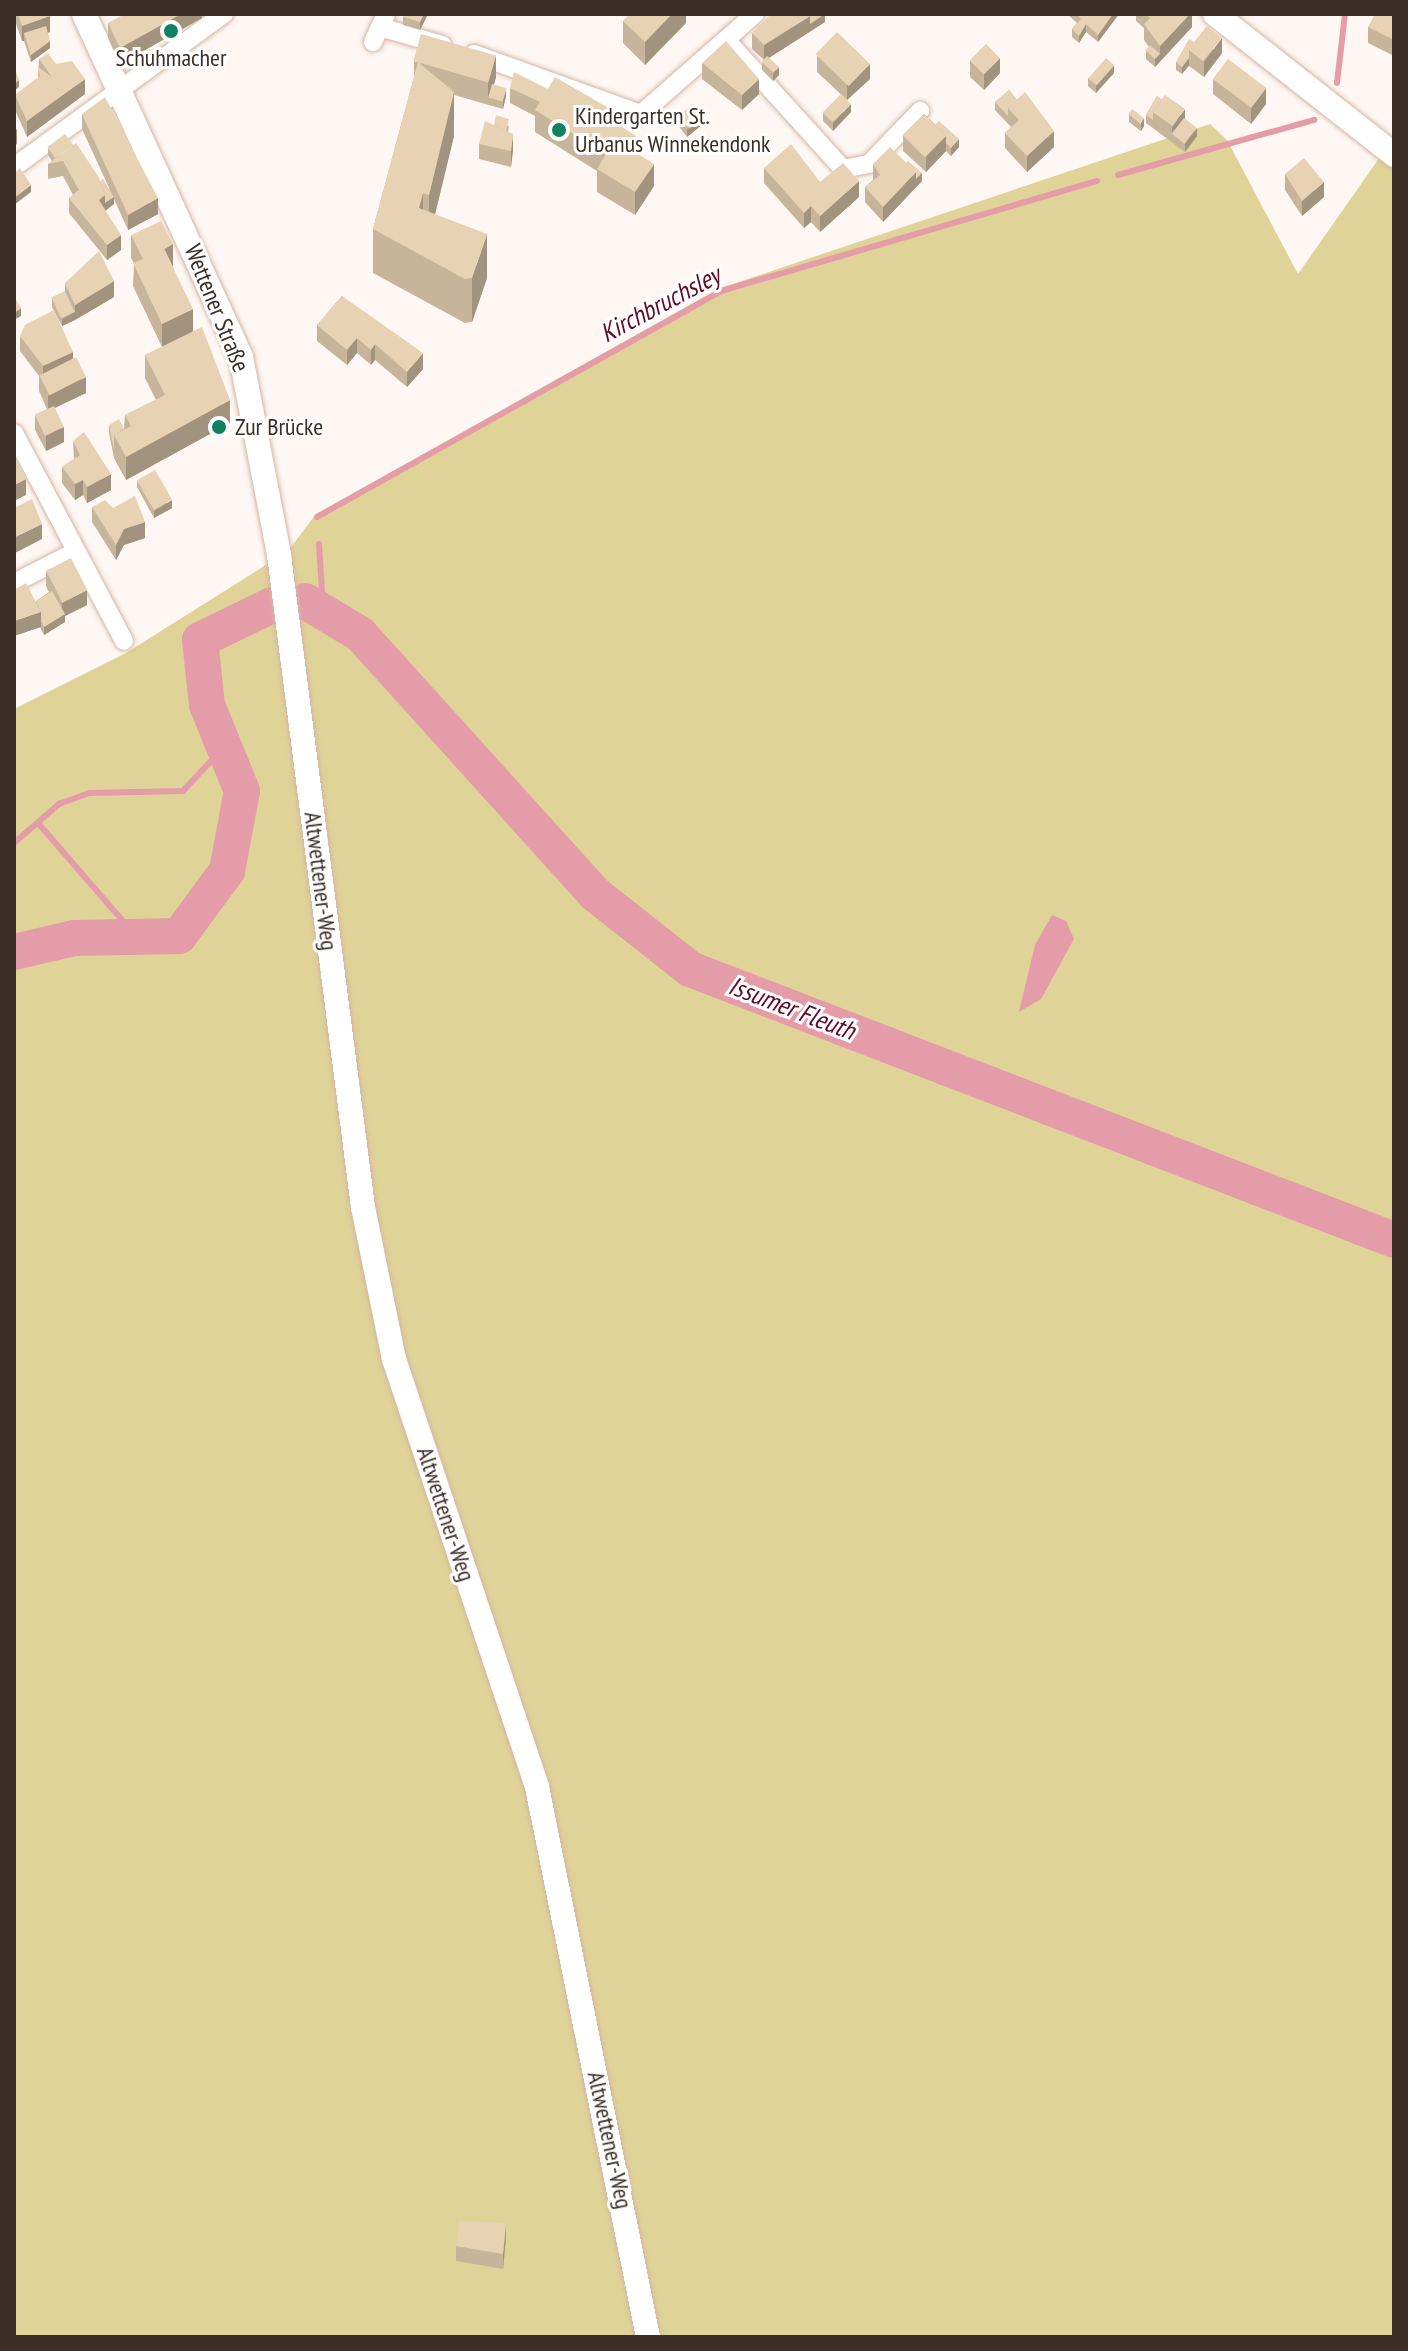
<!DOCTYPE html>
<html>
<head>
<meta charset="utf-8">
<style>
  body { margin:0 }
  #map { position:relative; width:1408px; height:2351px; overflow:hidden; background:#fef7f3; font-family:"PT Sans Narrow",sans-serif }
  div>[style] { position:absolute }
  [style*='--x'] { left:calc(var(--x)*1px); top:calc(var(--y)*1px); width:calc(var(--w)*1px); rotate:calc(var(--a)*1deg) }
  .green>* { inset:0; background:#dfd397 }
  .water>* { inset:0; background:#e59ca9 }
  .stream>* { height:6px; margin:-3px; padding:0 3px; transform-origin:3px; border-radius:3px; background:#e59ca9 }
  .river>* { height:36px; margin:-18px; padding:0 18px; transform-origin:18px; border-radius:18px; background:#e59ca9 }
  .roads { filter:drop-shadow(0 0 2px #d6b5a2) drop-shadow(0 0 2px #d6b5a2) }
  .street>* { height:18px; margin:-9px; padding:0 9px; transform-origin:9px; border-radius:9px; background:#fff }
  .secondary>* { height:24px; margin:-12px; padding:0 12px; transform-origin:12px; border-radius:12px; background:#fff }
  .wall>* { inset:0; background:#c7b59b }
  .shaded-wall>* { inset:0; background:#a2937e }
  .building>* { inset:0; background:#e7d2b4; transform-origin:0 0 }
  .dots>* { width:22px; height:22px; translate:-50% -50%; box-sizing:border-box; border:4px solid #fff; border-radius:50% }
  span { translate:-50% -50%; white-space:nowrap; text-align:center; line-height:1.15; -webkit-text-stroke:6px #fff; paint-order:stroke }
  .poi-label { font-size:24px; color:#3b2e26 }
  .left { translate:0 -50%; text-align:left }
  .street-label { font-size:24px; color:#3b2e26 }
  .water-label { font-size:26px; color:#600b28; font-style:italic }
  .frame { position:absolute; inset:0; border:16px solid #3b2e26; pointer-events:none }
</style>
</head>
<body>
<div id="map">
  <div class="green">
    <div style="clip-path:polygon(1210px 124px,1227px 140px,1298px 274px,1394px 137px,1394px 2337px,14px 2337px,14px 709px,126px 653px,288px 551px,316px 514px,718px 289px)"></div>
  </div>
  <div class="water">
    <div style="clip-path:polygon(1052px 915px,1066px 921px,1074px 939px,1041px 999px,1019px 1012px,1035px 945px)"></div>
  </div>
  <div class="stream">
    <div style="--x:1337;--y:83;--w:69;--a:-83.4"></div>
    <div style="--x:1118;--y:175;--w:204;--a:-15.7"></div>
    <div style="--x:317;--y:517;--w:463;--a:-29.2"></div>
    <div style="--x:721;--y:291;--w:392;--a:-16.3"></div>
    <div style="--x:319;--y:544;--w:63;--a:86.4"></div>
    <div style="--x:38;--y:823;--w:150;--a:49.1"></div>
    <div style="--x:14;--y:843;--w:60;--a:-40.9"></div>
    <div style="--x:59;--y:804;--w:32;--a:-20"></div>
    <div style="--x:89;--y:793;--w:94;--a:-1.2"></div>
    <div style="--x:183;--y:791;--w:60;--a:-47"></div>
  </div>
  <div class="river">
    <div style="--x:305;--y:601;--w:64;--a:31"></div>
    <div style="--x:360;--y:634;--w:350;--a:47.9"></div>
    <div style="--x:595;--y:894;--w:121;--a:38.3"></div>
    <div style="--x:690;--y:969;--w:754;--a:21.05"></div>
    <div style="--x:14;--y:952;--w:62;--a:-13.1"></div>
    <div style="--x:74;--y:938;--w:105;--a:-1.1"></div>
    <div style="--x:179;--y:936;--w:81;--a:-53.6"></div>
    <div style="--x:227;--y:871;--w:81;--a:-79.4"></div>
    <div style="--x:242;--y:791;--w:93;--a:-112.1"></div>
    <div style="--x:207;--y:705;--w:65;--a:-96.1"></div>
    <div style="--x:200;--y:640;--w:80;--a:-25.9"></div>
  </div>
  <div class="roads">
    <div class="street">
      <div style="--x:380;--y:27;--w:65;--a:16.2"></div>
      <div style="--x:373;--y:42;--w:31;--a:-65"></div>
      <div style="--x:728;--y:42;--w:171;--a:47.8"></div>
      <div style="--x:843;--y:169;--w:26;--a:-11"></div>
      <div style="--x:869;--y:164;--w:74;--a:-46.1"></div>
      <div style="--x:474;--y:54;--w:177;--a:19.8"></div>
      <div style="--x:641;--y:114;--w:152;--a:-41.3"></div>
      <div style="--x:14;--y:167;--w:260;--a:-36.1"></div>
      <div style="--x:14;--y:433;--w:235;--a:62.1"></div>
      <div style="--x:14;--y:583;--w:66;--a:-27"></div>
    </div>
    <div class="secondary">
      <div style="--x:84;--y:14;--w:377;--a:65.4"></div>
      <div style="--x:241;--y:357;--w:202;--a:79.1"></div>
      <div style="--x:279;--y:555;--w:657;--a:82.66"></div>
      <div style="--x:363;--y:1207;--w:155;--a:78.5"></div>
      <div style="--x:394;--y:1359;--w:451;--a:71.5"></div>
      <div style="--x:537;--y:1787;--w:561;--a:78.59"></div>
      <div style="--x:1215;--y:14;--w:228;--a:38.2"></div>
    </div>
  </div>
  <div class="wall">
    <div style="clip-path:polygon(14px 14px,50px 14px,50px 32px,48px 33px,50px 48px,31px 62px,24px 41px,22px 41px,14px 18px)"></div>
    <div style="clip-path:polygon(202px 14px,202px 18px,120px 64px,108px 38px,108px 23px)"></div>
    <div style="clip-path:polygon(428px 14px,420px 30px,403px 25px,403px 17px)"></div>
    <div style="clip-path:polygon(686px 14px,686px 23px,645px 65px,623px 43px,623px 21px)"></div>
    <div style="clip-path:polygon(1067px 14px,1119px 14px,1098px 42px,1086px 32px,1079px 43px,1072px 37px,1072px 29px,1077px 23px)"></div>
    <div style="clip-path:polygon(1136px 14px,1192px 14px,1192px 27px,1155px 67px,1146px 59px,1146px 51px,1149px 47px,1144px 40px,1144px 28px,1136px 21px)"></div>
    <div style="clip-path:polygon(1394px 14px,1394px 56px,1368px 43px,1368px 27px)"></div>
    <div style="clip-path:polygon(825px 22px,769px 58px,779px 75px,773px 81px,762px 70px,762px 62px,764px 60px,752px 49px,752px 33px)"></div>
    <div style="clip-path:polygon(1194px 42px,1222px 53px,1204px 77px,1189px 66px,1182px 74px,1176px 70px,1176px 62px)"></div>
    <div style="clip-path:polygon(817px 56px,870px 79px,847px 100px,817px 72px)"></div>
    <div style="clip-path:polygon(39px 59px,56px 64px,85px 94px,27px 137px,15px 110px,15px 95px,38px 78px)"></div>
    <div style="clip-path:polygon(414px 61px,496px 77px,494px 85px,506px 96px,503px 109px,454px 95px,454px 136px,435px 214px,487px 278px,472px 322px,465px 323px,373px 273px,373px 229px,414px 77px)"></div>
    <div style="clip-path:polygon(970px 61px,1000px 73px,984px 90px,970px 77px)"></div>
    <div style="clip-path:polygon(702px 63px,759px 94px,742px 110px,702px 79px)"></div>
    <div style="clip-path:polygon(1114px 73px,1096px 93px,1088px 86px,1088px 78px)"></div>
    <div style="clip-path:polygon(1213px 79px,1266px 104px,1251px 124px,1213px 94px)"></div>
    <div style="clip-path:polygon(510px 88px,619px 125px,636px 152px,654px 186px,635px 215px,597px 192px,597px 171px,535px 132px,535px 116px,510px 103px)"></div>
    <div style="clip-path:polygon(1009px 90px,1054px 147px,1027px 172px,1005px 148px,1005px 133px,1011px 127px,995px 110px,995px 102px)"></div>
    <div style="clip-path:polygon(1157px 96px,1185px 119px,1197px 136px,1185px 152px,1146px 123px,1146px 115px)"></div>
    <div style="clip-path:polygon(851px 112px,833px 131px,823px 121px,823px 113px)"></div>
    <div style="clip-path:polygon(82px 114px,158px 214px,128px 230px,114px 199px,114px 204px,105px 210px,121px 250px,107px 260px,69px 213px,69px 198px,73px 195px,63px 176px,48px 179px,48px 164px,52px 161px,48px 155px,48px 148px,100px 181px,110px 190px,82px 129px)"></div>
    <div style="clip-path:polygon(924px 114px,959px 147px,951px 156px,946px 151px,926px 172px,903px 151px,903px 135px)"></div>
    <div style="clip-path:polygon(1129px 114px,1144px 126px,1141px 131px,1129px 122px)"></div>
    <div style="clip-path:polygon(677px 116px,703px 124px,687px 137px,677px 124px)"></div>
    <div style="clip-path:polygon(494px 125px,509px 126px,508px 132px,513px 150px,511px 167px,479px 159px,479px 144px)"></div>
    <div style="clip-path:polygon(873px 164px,922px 181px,883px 222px,865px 202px,865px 187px,873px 180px)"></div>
    <div style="clip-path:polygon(764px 168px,820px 182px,859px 197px,820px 232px,811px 222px,804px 228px,764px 183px)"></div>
    <div style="clip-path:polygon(1285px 174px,1324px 197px,1302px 216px,1285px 190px)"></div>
    <div style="clip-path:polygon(131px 235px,173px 267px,193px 332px,230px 423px,126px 480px,114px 458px,109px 433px,109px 425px,124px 429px,125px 415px,156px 400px,145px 378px,145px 355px,162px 347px,133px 286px,134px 263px,131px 258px)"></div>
    <div style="clip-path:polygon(65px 283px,114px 297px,75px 320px,62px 326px,52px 307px,52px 299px,65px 291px)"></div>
    <div style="clip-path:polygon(342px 296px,423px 369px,407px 387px,375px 360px,371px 365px,357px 353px,347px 365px,317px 341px,317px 325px)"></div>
    <div style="clip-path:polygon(20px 336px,73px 359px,86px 393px,55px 408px,64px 442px,46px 451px,35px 430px,35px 415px,47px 409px,39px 391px,39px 376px,20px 351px)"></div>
    <div style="clip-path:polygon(73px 441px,111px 490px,87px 503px,83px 495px,75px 500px,62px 483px,62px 467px,74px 459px)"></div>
    <div style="clip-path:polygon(137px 480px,172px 508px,154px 518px,137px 487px)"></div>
    <div style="clip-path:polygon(92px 507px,113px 508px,145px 538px,124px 545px,116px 560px,92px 522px)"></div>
    <div style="clip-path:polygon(46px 571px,87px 605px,65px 616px,65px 622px,44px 635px,40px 627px,14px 636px,36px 601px,49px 592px,46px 586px)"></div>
    <div style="clip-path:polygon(506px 2238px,503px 2269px,456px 2261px,456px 2246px)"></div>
  </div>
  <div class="shaded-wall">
    <div style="clip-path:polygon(181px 14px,202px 14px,202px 18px,120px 64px,120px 48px)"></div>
    <div style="clip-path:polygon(424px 14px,428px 14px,420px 30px,420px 22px)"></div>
    <div style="clip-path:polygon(672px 14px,686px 14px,686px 23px,645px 65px,645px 42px)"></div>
    <div style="clip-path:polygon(825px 14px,825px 22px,764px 61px,764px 45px,810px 16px)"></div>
    <div style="clip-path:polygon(1113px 14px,1119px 14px,1098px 42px,1098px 35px)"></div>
    <div style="clip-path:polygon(1190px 14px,1192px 14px,1192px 27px,1155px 67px,1155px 59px,1160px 54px,1160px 46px)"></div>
    <div style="clip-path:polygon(50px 16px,50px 32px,26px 40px,24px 33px,24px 41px,22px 41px,22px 26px)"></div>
    <div style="clip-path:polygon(1086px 24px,1086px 32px,1079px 43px,1079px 36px)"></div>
    <div style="clip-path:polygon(1222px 38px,1222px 53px,1204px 77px,1204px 62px)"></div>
    <div style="clip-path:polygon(50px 41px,50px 48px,31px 62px,31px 55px)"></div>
    <div style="clip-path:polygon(496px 55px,496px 77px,490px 97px,488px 97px,488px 82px)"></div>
    <div style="clip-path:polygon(1000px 58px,1000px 73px,984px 90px,984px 74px)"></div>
    <div style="clip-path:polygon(1189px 58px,1189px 65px,1182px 74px,1182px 67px)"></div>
    <div style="clip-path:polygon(870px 64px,870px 79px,847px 100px,847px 85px)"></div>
    <div style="clip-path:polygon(1114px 65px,1114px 73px,1096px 93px,1096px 85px)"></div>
    <div style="clip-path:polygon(779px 67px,779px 75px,773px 81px,773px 73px)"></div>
    <div style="clip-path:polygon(85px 79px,85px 94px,27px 137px,27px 121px)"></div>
    <div style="clip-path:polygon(759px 79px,759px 94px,742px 110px,742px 95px)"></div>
    <div style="clip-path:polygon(19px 80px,19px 87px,14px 91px,14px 84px)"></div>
    <div style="clip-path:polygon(506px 88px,506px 96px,503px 109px,503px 101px)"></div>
    <div style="clip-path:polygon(1266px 88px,1266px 104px,1251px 124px,1251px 108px)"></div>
    <div style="clip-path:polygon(454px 92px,454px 136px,429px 239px,429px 195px)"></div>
    <div style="clip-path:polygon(851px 104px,851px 112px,833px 131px,833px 123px)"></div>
    <div style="clip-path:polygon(1185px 109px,1185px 125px,1172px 134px,1172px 127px)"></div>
    <div style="clip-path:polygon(703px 116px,703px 124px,687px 137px,687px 129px)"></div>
    <div style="clip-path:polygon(1144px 118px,1144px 126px,1141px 131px,1141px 123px)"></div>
    <div style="clip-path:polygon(1197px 128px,1197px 136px,1185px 152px,1185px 144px)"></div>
    <div style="clip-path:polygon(17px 129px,17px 144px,14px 146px,14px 131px)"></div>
    <div style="clip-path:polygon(1054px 131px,1054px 147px,1027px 172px,1027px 156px)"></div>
    <div style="clip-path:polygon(513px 134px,513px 150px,511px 167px,511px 151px)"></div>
    <div style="clip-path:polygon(636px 136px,636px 158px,628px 148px)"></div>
    <div style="clip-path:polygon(946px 136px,946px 151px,926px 172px,926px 157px)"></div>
    <div style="clip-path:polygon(959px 139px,959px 147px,951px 156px,951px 148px)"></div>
    <div style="clip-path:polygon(654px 164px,654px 186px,635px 215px,635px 192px)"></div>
    <div style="clip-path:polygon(916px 172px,922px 173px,922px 181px,883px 222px,883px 207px)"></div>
    <div style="clip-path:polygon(859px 181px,859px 197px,820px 232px,820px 216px)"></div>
    <div style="clip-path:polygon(1324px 182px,1324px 197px,1302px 216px,1302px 201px)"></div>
    <div style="clip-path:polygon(31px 185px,31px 192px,14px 205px,14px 198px)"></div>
    <div style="clip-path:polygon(423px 193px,423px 237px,419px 208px)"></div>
    <div style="clip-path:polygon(105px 195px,114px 197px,114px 204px,99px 216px,99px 200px)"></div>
    <div style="clip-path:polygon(158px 198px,158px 214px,128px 230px,128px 215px)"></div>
    <div style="clip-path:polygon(811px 206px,811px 222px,804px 228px,804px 213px)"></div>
    <div style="clip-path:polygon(487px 234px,487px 278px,472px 322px,472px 278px)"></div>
    <div style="clip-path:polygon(121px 235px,121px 250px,107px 260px,107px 245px)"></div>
    <div style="clip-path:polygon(173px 244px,173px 267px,164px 249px)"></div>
    <div style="clip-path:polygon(114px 281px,114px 297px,75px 320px,62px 326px,62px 319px,75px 312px,75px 305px)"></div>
    <div style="clip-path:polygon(21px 308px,21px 316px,14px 320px,14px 313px)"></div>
    <div style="clip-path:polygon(193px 309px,193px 332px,162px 347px,162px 324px)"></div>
    <div style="clip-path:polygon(357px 338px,357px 353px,347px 365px,347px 350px)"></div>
    <div style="clip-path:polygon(375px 344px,375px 360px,371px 365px,371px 350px)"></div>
    <div style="clip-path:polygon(73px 352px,73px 367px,43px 382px,43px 366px)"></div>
    <div style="clip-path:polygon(423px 353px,423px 369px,407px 387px,407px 372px)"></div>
    <div style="clip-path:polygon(86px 377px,86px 393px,48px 411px,48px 396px)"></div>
    <div style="clip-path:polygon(230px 400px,230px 423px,126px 480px,126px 457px)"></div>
    <div style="clip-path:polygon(64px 427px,64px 442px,46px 451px,46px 436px)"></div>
    <div style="clip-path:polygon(111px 474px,111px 490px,87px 503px,87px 487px)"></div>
    <div style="clip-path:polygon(26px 479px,26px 495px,14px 501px,14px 485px)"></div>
    <div style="clip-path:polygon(83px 480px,83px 495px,75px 500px,75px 484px)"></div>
    <div style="clip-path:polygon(172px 500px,172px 508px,154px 518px,154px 511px)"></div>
    <div style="clip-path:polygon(145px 522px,145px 538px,124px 545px,116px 560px,116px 545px,124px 529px)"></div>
    <div style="clip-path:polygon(42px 524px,42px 539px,15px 553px,15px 537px)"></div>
    <div style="clip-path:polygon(87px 590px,87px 605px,65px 616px,65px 622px,44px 635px,44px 627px,62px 616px,62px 603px)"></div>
    <div style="clip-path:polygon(41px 612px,41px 627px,14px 636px,14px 621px)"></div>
    <div style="clip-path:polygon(506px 2223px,506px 2238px,503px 2269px,503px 2254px)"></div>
  </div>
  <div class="building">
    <div style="clip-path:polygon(18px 14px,50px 14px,50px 16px,22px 26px)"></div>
    <div style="clip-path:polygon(125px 14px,181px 14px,120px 48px,108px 23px)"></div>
    <div style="clip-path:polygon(405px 14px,424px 14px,420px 22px,403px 17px)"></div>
    <div style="clip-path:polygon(629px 14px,672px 14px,645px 42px,623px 21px)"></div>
    <div style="clip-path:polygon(771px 14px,807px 14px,810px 16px,764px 45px,752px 33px)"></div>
    <div style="clip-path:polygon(807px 14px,825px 14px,810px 24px,810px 16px)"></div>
    <div style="clip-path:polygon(1076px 14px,1113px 14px,1098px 35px,1086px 24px,1079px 36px,1072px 29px,1081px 19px)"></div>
    <div style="clip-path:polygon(1146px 14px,1190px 14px,1160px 46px,1144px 24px,1150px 18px)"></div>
    <div style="clip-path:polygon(1375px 14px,1394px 14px,1394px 40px,1368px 27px)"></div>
    <div style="clip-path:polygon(46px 26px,50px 41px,31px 55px,24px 33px)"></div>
    <div style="left:1207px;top:26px;width:19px;height:30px;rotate:39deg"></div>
    <div style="left:837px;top:32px;width:46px;height:31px;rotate:44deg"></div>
    <div style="left:421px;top:34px;width:78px;height:28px;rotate:16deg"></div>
    <div style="clip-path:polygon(1189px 39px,1194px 42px,1189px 50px,1189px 58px,1182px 67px,1176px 62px)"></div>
    <div style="clip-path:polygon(726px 41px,759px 79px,742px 95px,702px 63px)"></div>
    <div style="left:986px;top:44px;width:20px;height:23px;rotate:45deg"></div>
    <div style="left:1150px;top:45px;width:13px;height:7px;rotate:42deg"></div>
    <div style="clip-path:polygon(48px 53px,56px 64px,72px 61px,85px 79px,27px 121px,15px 95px,40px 76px,38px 67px,52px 77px,39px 59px)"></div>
    <div style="left:767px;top:56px;width:16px;height:8px;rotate:43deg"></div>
    <div style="left:1106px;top:58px;width:11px;height:27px;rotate:41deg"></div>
    <div style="left:1228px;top:59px;width:48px;height:25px;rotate:37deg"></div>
    <div style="clip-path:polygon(418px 62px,454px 92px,429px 195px,423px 193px,419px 208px,487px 234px,472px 278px,465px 279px,373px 229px)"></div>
    <div style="clip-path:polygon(14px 66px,19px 80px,14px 84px)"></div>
    <div style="clip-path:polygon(514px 72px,548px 89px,540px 102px,510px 88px)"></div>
    <div style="clip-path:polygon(555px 77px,614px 111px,619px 125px,636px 136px,628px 148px,654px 164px,635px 192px,597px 169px,606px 154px,535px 110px)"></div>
    <div style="left:492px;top:84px;width:15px;height:14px;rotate:16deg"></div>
    <div style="clip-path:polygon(1009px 90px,1017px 100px,1008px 108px,1008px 116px,995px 102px)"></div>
    <div style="clip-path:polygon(1025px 92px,1054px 131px,1027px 156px,1005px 133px,1019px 120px,1008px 108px)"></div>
    <div style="left:841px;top:94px;width:14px;height:26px;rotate:45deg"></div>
    <div style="left:1165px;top:95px;width:24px;height:21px;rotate:35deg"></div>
    <div style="clip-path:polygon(1157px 96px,1162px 100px,1153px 112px,1153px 120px,1146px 115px)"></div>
    <div style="clip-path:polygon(105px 97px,158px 198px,128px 215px,82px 114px)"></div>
    <div style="left:692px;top:104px;width:16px;height:19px;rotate:47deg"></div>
    <div style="left:1132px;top:109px;width:15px;height:6px;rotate:37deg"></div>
    <div style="left:924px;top:114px;width:31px;height:30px;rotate:45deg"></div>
    <div style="clip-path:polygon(496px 115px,509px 119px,506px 131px,494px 125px)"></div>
    <div style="left:1184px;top:118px;width:16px;height:20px;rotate:38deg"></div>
    <div style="clip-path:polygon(485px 121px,513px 134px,511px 151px,479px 144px)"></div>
    <div style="clip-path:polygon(939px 121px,959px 139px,951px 148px,946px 143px,946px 136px,935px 125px)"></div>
    <div style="left:65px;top:134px;width:14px;height:22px;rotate:54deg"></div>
    <div style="clip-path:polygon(76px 143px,98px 176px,105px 195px,99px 200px,121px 235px,107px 245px,69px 198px,79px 190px,63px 161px,48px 164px)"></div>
    <div style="clip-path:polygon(791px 144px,820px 182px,843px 163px,859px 181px,820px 216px,811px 206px,804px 213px,764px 168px)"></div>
    <div style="clip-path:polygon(890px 147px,916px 172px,883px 207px,865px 187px,880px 175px,873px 164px)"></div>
    <div style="clip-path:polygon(1304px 158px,1324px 182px,1302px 201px,1285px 174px)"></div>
    <div style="clip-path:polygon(908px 161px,922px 173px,916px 179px,916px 172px,906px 163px)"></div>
    <div style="clip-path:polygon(20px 168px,31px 185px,14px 198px,14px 174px)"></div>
    <div style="clip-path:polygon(103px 179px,114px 197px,105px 203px,105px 195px,100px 181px)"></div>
    <div style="clip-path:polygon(161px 221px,173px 244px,164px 249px,193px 309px,162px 324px,133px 263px,143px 259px,131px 235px)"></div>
    <div style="clip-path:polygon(99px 251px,114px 281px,75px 305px,65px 283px)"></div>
    <div style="left:65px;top:291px;width:23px;height:15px;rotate:65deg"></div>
    <div style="clip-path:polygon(342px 296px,423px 353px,407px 372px,375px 344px,371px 350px,357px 338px,347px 350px,317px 325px)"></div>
    <div style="clip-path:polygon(15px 298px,21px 308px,14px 313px,14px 299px)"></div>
    <div style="clip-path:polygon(54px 310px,73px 352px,43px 366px,20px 336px,25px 325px)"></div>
    <div style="clip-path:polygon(202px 327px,230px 400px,126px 457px,114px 435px,131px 426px,125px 415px,165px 395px,145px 355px)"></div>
    <div style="left:76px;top:357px;width:22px;height:41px;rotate:63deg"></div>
    <div style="left:54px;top:406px;width:23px;height:21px;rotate:65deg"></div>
    <div style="clip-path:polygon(119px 419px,124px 429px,114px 435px,114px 450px,109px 425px)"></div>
    <div style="clip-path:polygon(84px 432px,111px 474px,87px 487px,83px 480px,75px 484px,62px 467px,80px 455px,73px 441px)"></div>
    <div style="clip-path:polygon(14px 455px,26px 479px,14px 485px)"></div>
    <div style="left:155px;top:470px;width:34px;height:21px;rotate:60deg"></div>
    <div style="clip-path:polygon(135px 496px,145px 522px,124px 529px,116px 545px,92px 507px,105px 500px,113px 508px)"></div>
    <div style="clip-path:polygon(32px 499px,42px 524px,15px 537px,14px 533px,14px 508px)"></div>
    <div style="left:71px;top:558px;width:36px;height:28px;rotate:63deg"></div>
    <div style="clip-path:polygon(26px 583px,41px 612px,14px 621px,14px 590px)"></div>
    <div style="clip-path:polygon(52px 591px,65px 614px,44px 627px,41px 621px,41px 612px,36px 601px)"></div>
    <div style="clip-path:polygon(459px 2221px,506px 2223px,503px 2254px,456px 2246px)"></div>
  </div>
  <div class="dots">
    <div style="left:171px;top:31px;background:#108260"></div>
    <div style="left:559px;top:130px;background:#108260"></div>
    <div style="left:219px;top:427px;background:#108260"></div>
  </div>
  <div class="poi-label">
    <span style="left:171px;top:58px">Schuhmacher</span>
    <span class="left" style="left:575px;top:130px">Kindergarten St.<br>Urbanus Winnekendonk</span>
    <span class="left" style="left:235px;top:427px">Zur Brücke</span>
  </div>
  <div class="street-label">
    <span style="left:217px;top:308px;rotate:68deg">Wettener Straße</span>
    <span style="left:321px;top:881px;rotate:83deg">Altwettener-Weg</span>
    <span style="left:446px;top:1514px;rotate:72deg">Altwettener-Weg</span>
    <span style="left:610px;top:2140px;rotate:78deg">Altwettener-Weg</span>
  </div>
  <div class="water-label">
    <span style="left:660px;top:304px;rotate:-28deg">Kirchbruchsley</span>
    <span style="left:792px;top:1008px;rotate:21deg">Issumer Fleuth</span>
  </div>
  <div class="frame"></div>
</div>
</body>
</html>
